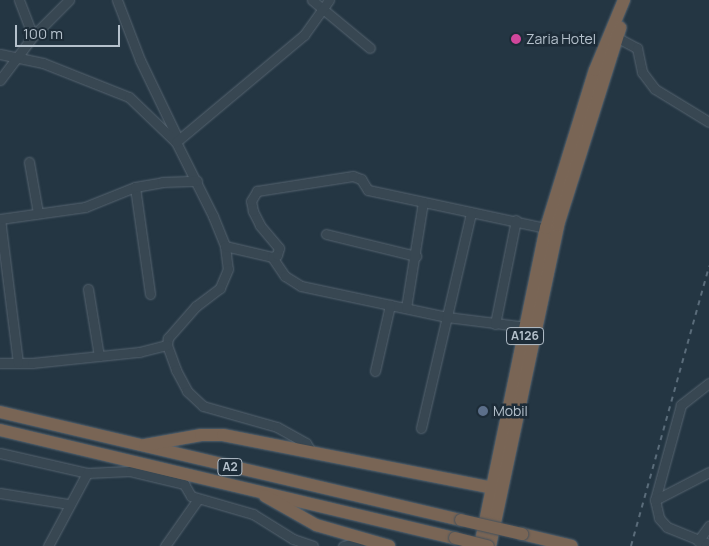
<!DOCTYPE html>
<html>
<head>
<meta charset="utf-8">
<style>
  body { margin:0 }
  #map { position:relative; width:709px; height:546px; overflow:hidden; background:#243643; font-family:Manrope,sans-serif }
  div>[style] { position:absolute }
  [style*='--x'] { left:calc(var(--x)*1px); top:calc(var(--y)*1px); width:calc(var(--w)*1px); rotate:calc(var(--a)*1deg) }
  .roads { filter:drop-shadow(0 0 1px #566470) drop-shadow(0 0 1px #566470) }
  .minor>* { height:9px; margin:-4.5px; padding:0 4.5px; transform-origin:4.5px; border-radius:4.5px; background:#384752 }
  .highway>* { height:12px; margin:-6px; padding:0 6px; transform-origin:6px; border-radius:6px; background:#796555 }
  .rail>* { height:2px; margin-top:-1px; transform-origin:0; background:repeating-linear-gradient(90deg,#5a6c7a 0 5px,transparent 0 10px) }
  .bridges { filter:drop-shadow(0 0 1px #43515d) drop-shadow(0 0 1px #43515d) }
  .highway-bridge>* { height:12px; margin:-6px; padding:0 6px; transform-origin:6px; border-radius:6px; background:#796555 }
  .dots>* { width:14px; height:14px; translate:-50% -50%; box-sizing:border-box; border:2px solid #1d2c38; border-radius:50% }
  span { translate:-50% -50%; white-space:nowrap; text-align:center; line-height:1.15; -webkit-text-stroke:5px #1d2c38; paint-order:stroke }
  .shield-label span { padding:1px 4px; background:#1d2c38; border:1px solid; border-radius:4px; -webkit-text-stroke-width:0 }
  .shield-label { font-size:12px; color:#b5c1cc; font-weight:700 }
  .poi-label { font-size:14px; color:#b5c1cc }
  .left { translate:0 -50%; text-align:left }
  .scale { position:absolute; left:15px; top:25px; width:105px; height:22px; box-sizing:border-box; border:2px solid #b5c1cc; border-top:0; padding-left:6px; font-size:15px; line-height:18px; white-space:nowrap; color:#b5c1cc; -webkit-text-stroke:4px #1d2c38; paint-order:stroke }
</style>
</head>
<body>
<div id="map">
  <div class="roads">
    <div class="minor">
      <div style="--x:19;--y:0;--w:39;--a:69"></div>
      <div style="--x:117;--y:0;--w:64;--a:69"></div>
      <div style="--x:140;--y:60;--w:88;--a:64.3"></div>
      <div style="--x:312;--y:0;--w:75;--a:39.6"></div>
      <div style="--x:616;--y:37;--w:24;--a:28"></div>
      <div style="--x:637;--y:48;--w:25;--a:78"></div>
      <div style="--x:642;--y:72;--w:21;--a:53"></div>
      <div style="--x:655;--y:89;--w:63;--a:31.4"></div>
      <div style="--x:0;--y:54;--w:44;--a:11.8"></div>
      <div style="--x:43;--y:63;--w:92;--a:21.6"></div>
      <div style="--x:129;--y:97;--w:65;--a:43.8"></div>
      <div style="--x:176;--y:142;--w:83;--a:63.4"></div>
      <div style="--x:213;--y:216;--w:32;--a:68"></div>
      <div style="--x:225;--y:246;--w:23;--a:83"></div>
      <div style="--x:228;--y:269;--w:21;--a:113"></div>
      <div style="--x:220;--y:288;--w:30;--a:143"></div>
      <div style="--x:196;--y:306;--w:43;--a:131.2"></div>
      <div style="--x:168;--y:338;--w:7;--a:98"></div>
      <div style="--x:167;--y:345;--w:27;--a:70"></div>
      <div style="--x:176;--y:370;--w:24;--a:62"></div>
      <div style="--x:187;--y:391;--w:22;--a:43"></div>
      <div style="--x:203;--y:406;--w:77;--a:15.8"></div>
      <div style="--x:277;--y:427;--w:33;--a:29"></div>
      <div style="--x:306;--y:443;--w:12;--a:59"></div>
      <div style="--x:0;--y:80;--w:55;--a:-53.1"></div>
      <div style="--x:33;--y:36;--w:51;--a:-45"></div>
      <div style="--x:176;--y:142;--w:167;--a:-39.9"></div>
      <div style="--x:304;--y:35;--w:43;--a:-54.5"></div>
      <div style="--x:29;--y:162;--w:52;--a:80"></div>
      <div style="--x:135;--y:187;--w:108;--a:82"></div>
      <div style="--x:326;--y:234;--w:93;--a:13.7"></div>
      <div style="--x:225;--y:246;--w:48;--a:13.2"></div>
      <div style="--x:272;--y:257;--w:23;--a:56"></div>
      <div style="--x:285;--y:276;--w:19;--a:32"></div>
      <div style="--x:301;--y:286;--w:149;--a:12"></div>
      <div style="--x:447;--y:317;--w:80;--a:7.2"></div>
      <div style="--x:272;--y:257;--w:5;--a:-22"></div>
      <div style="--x:277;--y:255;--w:7;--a:-74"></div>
      <div style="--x:279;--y:248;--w:30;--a:-130"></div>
      <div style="--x:260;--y:225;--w:16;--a:-117"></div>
      <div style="--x:253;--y:211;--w:10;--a:-101"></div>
      <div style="--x:251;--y:201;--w:12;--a:-59"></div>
      <div style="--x:257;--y:191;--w:97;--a:-8.9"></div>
      <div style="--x:353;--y:176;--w:9;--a:21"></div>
      <div style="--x:361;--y:179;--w:13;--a:58"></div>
      <div style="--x:368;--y:190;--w:182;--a:12.1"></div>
      <div style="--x:88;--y:289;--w:68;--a:80.7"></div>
      <div style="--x:406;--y:308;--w:107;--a:-80.9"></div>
      <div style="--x:495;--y:324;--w:106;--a:-78.6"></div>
      <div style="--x:0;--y:363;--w:32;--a:0"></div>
      <div style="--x:32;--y:363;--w:108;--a:-5.9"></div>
      <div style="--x:139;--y:352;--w:29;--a:-14"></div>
      <div style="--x:18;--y:363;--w:145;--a:-97.1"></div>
      <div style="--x:0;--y:219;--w:86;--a:-8"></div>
      <div style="--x:85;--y:207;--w:54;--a:-21.8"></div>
      <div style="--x:135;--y:187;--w:27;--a:-10"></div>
      <div style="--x:162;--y:182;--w:35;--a:-2"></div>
      <div style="--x:375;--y:371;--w:68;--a:-77.2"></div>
      <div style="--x:709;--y:383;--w:36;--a:142"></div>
      <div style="--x:681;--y:405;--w:98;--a:105.3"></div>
      <div style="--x:655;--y:500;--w:18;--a:77"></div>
      <div style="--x:659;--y:518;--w:12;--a:48"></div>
      <div style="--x:667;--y:527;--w:45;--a:22"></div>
      <div style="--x:421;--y:428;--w:221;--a:-76.9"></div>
      <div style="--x:0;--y:453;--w:89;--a:12.9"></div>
      <div style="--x:87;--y:473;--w:43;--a:-2.7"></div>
      <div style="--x:130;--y:471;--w:56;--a:13.5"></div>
      <div style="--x:184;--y:484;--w:14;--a:60"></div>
      <div style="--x:191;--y:496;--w:65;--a:16.2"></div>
      <div style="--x:253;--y:514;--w:47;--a:32"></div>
      <div style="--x:293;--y:539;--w:21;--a:19"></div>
      <div style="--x:0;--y:493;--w:70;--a:9.1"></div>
      <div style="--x:655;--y:500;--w:61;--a:-27.4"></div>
      <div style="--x:698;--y:541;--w:19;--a:-54"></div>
      <div style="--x:48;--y:546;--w:83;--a:-61.9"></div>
      <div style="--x:165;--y:546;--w:57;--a:-54.9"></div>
      <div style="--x:343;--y:546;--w:24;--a:-15"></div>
    </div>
    <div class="highway">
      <div style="--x:0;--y:412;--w:473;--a:13.2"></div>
      <div style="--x:0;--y:430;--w:468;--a:13.4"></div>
      <div style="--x:145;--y:445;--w:57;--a:-10.1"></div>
      <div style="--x:201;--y:435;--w:22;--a:0"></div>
      <div style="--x:223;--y:435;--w:276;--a:11.1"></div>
      <div style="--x:265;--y:496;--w:59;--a:29.6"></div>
      <div style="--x:316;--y:525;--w:76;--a:16"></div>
      <div style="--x:522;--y:534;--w:51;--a:13.5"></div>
      <div style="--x:480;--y:546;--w:325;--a:-78.3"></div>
      <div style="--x:546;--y:228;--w:165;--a:-72.8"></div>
      <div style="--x:595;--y:70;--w:76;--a:-67.5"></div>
      <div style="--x:490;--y:546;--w:328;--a:-78"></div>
      <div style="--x:558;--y:225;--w:207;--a:-72.5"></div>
    </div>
  </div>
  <div class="rail">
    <div style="--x:631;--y:546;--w:291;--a:-74.4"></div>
  </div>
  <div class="bridges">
    <div class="highway-bridge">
      <div style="--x:461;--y:520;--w:63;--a:12.9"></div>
      <div style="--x:455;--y:538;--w:34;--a:14"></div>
    </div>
  </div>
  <div class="dots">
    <div style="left:516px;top:39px;background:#d1479c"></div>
    <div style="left:483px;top:411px;background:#5c6f8a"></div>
  </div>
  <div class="shield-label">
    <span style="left:525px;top:336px">A126</span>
    <span style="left:230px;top:467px">A2</span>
  </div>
  <div class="poi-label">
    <span class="left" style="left:526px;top:39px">Zaria Hotel</span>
    <span class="left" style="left:493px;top:411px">Mobil</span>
  </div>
  <div class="scale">100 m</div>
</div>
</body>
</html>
